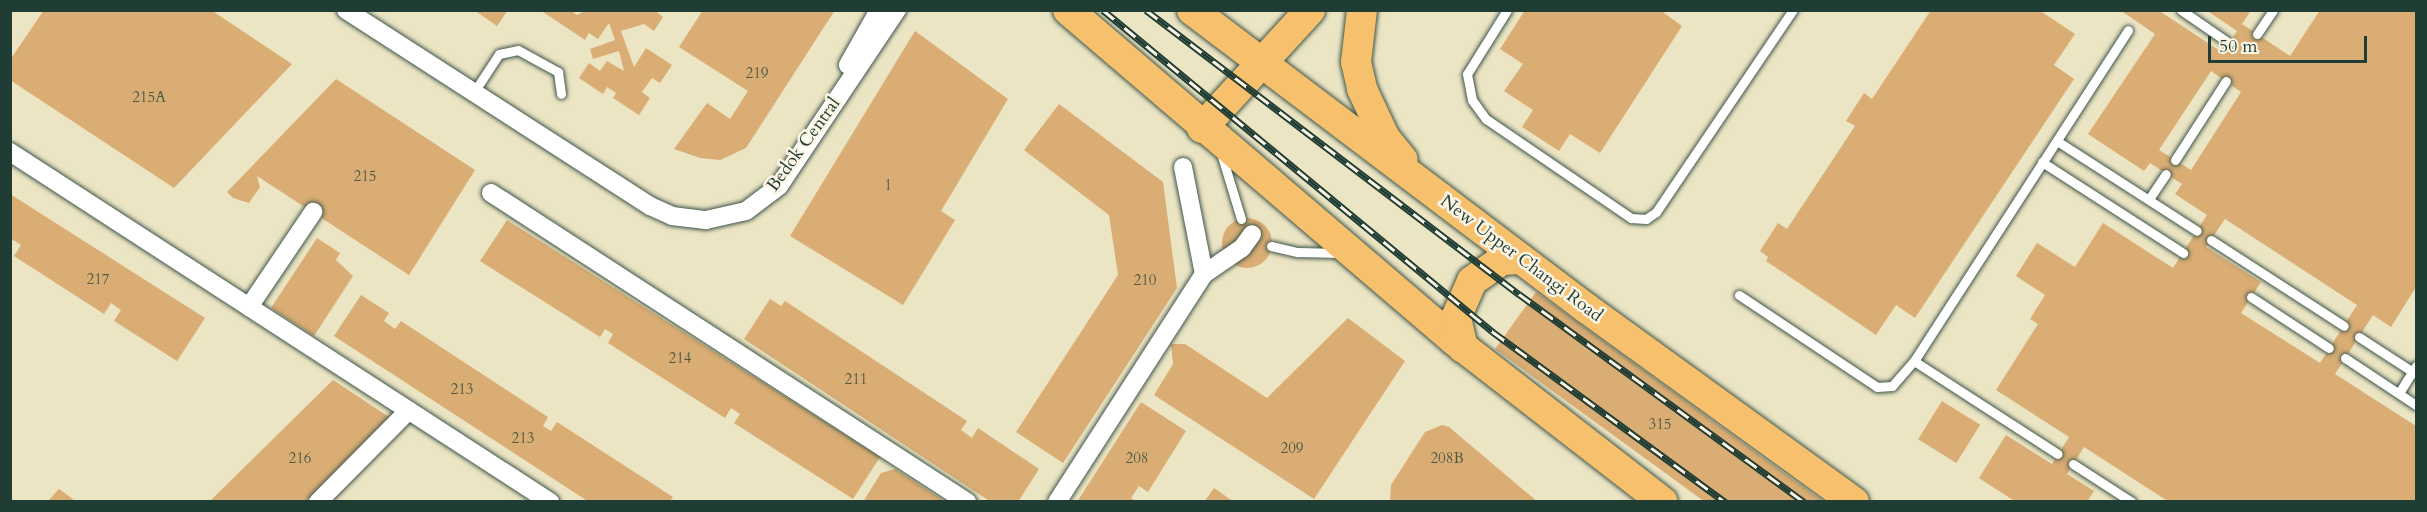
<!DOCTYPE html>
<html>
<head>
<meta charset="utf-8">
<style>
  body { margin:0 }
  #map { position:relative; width:2427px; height:512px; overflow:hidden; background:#ece5c4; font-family:Cardo,serif }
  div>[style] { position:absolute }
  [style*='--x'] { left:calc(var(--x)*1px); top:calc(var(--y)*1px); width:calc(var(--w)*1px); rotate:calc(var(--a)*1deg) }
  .building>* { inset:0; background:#d9ad74; transform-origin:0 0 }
  .round { border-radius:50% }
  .roads { filter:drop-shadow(0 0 2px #3e564a) drop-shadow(0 0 2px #3e564a) }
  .lane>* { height:9px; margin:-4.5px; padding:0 4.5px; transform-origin:4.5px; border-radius:4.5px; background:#fff }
  .street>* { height:18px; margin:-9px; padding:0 9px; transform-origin:9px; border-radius:9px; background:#fff }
  .primary>* { height:30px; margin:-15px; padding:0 15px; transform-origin:15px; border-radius:15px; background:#f7c06c }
  .rail>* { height:7px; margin-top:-3.5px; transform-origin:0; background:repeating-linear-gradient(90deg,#fcf5e5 0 14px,#1f3d34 0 28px); box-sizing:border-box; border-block:2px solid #1f3d34 }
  span { translate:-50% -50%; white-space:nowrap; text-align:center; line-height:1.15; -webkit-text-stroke:5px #fcf5e5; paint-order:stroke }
  .number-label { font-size:15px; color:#4e5944 }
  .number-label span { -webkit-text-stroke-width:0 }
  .street-label { font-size:18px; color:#1f3d34 }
  .frame { position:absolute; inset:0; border:12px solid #1f3d34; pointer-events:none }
  .scale { position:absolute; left:2208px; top:36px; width:159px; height:27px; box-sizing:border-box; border:3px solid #1f3d34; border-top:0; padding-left:8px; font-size:18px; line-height:21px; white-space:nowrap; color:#1f3d34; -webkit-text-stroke:4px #fcf5e5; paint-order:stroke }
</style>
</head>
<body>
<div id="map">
  <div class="building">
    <div style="clip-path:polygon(44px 10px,211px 10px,292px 64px,174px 188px,10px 80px,10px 60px)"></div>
    <div style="clip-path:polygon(474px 10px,508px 10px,497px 26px)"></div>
    <div style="clip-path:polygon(540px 10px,570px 10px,577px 15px,587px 10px,654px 10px,663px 17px,654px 31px,644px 24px,621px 31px,634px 67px,646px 48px,672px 65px,660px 83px,652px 78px,642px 92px,650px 98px,639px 115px,613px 98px,616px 93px,607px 87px,603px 94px,579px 78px,589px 63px,600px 71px,607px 61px,624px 71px,619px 51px,593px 59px,590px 49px,615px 40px,609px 23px,598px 39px,589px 33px,585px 40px)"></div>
    <div style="clip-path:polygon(703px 10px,835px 10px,746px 148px,720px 160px,700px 158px,674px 149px,707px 103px,730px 119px,748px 91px,679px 47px)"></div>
    <div style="clip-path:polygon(1525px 10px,1660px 10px,1682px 26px,1600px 153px,1570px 134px,1559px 151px,1522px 127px,1533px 110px,1504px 91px,1523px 64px,1500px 49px)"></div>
    <div style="clip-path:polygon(1931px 10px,2039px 10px,2075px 34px,2054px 65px,2074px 79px,1915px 318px,1896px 305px,1876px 335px,1766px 261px,1768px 257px,1760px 251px,1778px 223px,1787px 229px,1855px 126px,1846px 121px,1864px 93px,1872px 99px)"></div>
    <div style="clip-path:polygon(evenodd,2120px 10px,2158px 10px,2223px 53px,2237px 31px,2206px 10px,2251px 10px,2242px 24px,2290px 56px,2320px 10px,2416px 10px,2416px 287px,2391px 327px,2373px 315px,2335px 374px,2416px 426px,2416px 502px,2169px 502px,2084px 447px,2067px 474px,2094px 491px,2087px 502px,2016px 502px,1979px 478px,2006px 435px,2052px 464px,2069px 437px,1996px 390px,2038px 324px,2030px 319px,2045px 295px,2016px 276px,2037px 243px,2075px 267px,2103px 223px,2173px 268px,2207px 215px,2175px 194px,2182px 184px,2150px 163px,2144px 171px,2088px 134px,2155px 34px,2120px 10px,2211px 71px,2241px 92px,2191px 170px,2159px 150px,2211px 71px,2120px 10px,2225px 219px,2357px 305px,2320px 363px,2241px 313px,2261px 282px,2206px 247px,2225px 219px)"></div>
    <div style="clip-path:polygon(915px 31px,1008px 99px,941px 211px,955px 220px,903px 305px,790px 236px)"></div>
    <div style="clip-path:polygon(336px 79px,475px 170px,409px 275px,257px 176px,260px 187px,249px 203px,233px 198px,227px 192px)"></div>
    <div style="clip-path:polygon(1059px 104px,1163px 182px,1177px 288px,1063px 463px,1016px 432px,1118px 275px,1109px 215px,1024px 150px)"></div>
    <div style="clip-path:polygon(10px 194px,205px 318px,177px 361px,114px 321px,121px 310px,111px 303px,104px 314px,14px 256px,21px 245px,10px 238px)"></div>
    <div class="round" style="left:1222px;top:218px;width:50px;height:50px"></div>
    <div style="clip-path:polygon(507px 220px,880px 457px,853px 499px,734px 423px,740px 414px,731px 408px,725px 418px,608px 343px,613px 334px,605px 329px,600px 337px,480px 261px)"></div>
    <div style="clip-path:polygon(317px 238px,340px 253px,336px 260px,353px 276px,314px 336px,271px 308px)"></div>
    <div style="clip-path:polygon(1536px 292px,1824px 502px,1705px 502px,1495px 349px)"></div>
    <div style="clip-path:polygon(361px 295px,389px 313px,384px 321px,395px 329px,401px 321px,548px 417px,543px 426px,551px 431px,557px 422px,673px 497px,669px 502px,589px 502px,334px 336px)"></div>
    <div style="clip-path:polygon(770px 299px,781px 306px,785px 301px,967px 421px,961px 430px,972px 438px,978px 428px,1039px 469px,1018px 502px,991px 502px,744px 339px)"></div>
    <div style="clip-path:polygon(1348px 318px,1405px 361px,1314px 499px,1154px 395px,1173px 364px,1171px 344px,1185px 344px,1267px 398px)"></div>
    <div style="clip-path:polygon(333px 380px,389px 417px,305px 502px,209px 502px)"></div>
    <div style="left:1942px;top:401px;width:45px;height:45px;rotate:32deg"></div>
    <div style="clip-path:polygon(1141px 402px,1186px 431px,1148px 492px,1139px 486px,1131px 498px,1136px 502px,1077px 502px)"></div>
    <div style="clip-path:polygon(1442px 425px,1449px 427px,1538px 502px,1390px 502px,1391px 485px,1425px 432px)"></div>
    <div style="clip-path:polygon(895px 469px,946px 502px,863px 502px,881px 473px)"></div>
    <div style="clip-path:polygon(1214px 488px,1234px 502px,1204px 502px)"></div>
    <div style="clip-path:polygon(59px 489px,77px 502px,47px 502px)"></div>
  </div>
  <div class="roads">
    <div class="lane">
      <div style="--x:1507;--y:10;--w:75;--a:122"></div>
      <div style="--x:1467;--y:74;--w:26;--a:79"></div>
      <div style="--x:1472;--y:100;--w:24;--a:54"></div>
      <div style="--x:1486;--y:119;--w:176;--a:34.3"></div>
      <div style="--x:1631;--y:218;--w:15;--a:4"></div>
      <div style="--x:1646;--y:219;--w:12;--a:-35"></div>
      <div style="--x:1656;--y:212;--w:244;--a:-55.9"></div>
      <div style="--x:2181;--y:10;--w:58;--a:34.5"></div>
      <div style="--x:2257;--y:34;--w:29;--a:-56"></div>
      <div style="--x:474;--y:92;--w:45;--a:-56.7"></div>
      <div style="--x:499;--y:54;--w:19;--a:-12"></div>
      <div style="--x:518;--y:50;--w:46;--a:28.8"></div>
      <div style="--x:558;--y:72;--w:22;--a:82"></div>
      <div style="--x:2057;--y:141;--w:166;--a:32.7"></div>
      <div style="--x:1221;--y:153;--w:69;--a:73.1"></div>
      <div style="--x:2175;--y:160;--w:94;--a:-57.2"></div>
      <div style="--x:2042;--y:162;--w:168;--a:32.8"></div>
      <div style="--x:2149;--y:199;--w:30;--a:-56"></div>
      <div style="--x:2211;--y:240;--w:158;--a:32.9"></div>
      <div style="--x:1271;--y:246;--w:28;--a:13"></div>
      <div style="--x:1298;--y:252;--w:41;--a:1.4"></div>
      <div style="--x:1739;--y:295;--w:166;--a:33.7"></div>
      <div style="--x:1877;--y:387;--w:15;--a:-4"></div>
      <div style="--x:1892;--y:386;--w:33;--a:-49"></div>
      <div style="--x:1914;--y:361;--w:394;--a:-57.1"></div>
      <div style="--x:2251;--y:297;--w:93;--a:33.2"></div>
      <div style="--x:2359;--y:337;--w:68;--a:33"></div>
      <div style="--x:2345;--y:358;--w:85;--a:33.5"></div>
      <div style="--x:1914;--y:361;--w:171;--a:32.9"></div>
      <div style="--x:2399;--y:393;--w:32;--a:-58"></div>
      <div style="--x:2073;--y:464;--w:70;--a:32.8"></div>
    </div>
    <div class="street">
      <div style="--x:346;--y:10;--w:362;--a:32.8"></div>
      <div style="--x:650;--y:206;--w:24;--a:24"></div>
      <div style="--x:672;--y:216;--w:34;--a:7"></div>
      <div style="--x:706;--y:220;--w:41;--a:-12.7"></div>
      <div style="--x:746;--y:211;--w:41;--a:-37.1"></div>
      <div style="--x:779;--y:186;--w:212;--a:-56.2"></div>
      <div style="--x:848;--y:65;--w:63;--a:-60.6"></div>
      <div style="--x:10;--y:152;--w:644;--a:32.95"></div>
      <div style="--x:1183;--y:167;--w:109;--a:78.9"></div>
      <div style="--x:491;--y:193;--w:568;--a:32.99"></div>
      <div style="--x:249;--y:307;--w:115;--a:-56"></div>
      <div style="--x:318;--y:502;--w:129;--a:-45.3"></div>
      <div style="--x:1057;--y:502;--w:271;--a:-57.2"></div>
      <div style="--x:1204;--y:274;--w:46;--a:-34.4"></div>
      <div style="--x:1242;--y:248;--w:17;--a:-54"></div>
    </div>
    <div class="primary">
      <div style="--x:1068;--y:10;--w:508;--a:40.53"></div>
      <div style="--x:1454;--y:340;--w:264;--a:37.8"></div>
      <div style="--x:1192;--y:10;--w:494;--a:37.1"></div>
      <div style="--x:1586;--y:308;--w:331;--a:35.9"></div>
      <div style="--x:1362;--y:10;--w:52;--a:96.6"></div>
      <div style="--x:1356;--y:62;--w:28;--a:77"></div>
      <div style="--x:1362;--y:89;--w:54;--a:64.9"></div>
      <div style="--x:1385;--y:138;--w:28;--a:51"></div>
      <div style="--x:1202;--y:128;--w:160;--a:-47.5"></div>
      <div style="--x:1463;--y:348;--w:31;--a:-103"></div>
      <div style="--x:1456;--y:318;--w:40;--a:-66.6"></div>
      <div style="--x:1472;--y:281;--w:37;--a:-35"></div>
      <div style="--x:1502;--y:260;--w:19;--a:-3"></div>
    </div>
  </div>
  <div class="rail">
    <div style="--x:1103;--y:10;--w:506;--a:39.54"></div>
    <div style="--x:1493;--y:332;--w:288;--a:36.2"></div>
    <div style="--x:1146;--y:10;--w:469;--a:37.3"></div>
    <div style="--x:1519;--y:294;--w:353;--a:36.1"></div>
  </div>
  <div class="number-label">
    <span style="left:757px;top:74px">219</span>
    <span style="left:149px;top:98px">215A</span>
    <span style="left:365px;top:177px">215</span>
    <span style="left:888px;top:186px">1</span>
    <span style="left:98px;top:280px">217</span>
    <span style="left:1145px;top:281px">210</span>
    <span style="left:680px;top:359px">214</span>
    <span style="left:856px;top:380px">211</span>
    <span style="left:462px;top:390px">213</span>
    <span style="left:1660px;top:425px">315</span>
    <span style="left:523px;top:439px">213</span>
    <span style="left:1292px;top:449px">209</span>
    <span style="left:300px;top:459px">216</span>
    <span style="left:1137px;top:459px">208</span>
    <span style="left:1447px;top:459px">208B</span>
  </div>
  <div class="street-label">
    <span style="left:804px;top:145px;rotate:-54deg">Bedok Central</span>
    <span style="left:1521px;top:259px;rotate:37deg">New Upper Changi Road</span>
  </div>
  <div class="frame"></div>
  <div class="scale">50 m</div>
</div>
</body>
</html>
